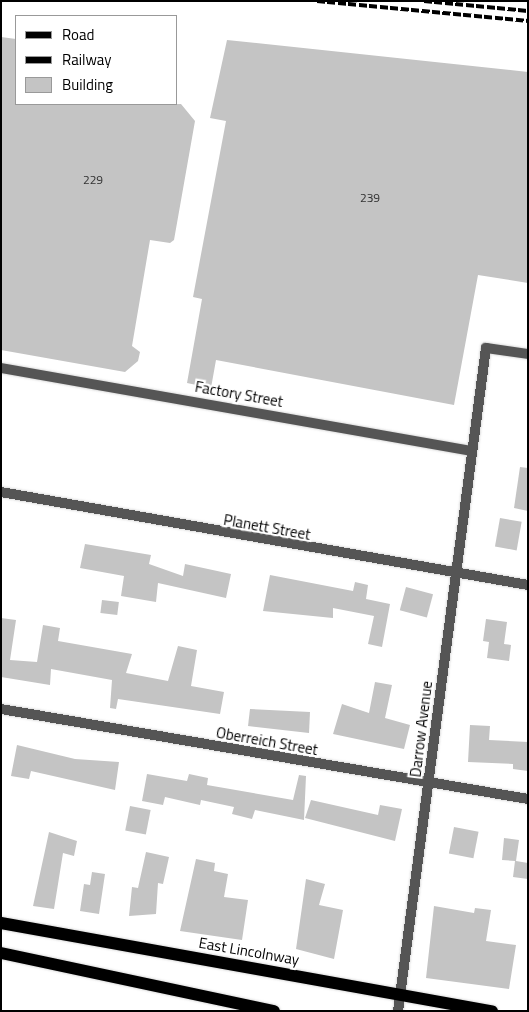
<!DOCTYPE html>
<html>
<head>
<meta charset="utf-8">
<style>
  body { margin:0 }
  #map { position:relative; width:529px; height:1012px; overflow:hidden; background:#fff; font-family:"Titillium Web",sans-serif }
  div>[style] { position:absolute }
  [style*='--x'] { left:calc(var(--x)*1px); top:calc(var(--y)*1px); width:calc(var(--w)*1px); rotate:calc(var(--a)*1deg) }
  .building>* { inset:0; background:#c4c4c4; transform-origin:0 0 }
  .roads { filter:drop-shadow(0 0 1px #dbdbdb) drop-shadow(0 0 1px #dbdbdb) }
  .street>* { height:10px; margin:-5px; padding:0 5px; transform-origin:5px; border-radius:5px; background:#555 }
  .primary>* { height:12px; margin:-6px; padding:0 6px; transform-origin:6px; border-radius:6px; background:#000 }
  .rail>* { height:4px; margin-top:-2px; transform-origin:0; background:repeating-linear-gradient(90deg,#000 0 8px,transparent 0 10.5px) }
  span { translate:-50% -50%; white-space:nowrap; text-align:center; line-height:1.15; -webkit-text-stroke:4.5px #fff; paint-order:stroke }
  .number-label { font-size:12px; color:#313131 }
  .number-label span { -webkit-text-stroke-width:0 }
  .street-label { font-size:15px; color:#000 }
  .frame { position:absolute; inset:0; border:2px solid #000; pointer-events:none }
  .legend { position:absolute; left:15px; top:15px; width:162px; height:90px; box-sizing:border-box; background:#fff; border:1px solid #999; margin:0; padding:6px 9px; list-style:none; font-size:15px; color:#000 }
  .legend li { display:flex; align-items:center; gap:10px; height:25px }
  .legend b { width:25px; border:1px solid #999 }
</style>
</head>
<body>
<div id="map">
  <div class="building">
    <div style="clip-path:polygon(1px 37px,16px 39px,16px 104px,181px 104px,195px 121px,174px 240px,170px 243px,150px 240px,132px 346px,140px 352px,138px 361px,125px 372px,1px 350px)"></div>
    <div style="clip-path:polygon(227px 40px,528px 72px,528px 283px,478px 275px,454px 405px,216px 360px,211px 388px,187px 383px,202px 299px,193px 297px,226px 121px,210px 118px)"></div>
    <div style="clip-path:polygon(520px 467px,528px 468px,528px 511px,514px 508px)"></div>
    <div style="left:500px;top:518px;width:22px;height:29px;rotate:10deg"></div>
    <div style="clip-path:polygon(85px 544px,151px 555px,149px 564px,183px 576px,185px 564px,231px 574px,226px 598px,158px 583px,156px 602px,121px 596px,124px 576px,80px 568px)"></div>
    <div style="clip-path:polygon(270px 575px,353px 591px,355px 582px,368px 585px,366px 599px,390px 604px,382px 647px,368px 644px,374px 616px,333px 608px,333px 618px,263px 611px)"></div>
    <div style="left:406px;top:587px;width:28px;height:24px;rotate:15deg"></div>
    <div style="left:102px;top:600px;width:17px;height:13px;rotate:7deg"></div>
    <div style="clip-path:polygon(1px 618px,16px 620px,10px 660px,37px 662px,43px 625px,60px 628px,58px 641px,132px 654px,126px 673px,168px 681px,178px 646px,197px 650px,191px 686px,224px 692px,220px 714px,118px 699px,116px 709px,110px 708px,112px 680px,51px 669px,50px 685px,1px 677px)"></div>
    <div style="clip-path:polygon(486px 619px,507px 622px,504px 644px,511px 645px,509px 661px,487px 658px,489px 642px,483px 641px)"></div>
    <div style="clip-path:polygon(375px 682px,392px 685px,385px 718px,410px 725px,404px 749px,333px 734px,342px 704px,369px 713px)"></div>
    <div style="clip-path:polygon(250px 709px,310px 712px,309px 733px,248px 726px)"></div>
    <div style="clip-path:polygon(470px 725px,490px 726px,489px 740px,528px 742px,528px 771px,513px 769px,513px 764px,468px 762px)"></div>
    <div style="clip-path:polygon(17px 745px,75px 759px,119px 762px,115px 790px,31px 771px,29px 779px,11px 776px)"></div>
    <div style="clip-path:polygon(147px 774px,187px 781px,189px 774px,208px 778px,207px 785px,293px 800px,299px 775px,306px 776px,304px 820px,255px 810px,252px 819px,232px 814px,234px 807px,201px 800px,200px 805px,165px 797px,163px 805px,142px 801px)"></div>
    <div style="clip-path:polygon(311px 800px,378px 815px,380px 805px,402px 809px,395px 841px,305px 818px)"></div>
    <div style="left:130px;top:806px;width:21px;height:25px;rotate:11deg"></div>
    <div style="left:454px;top:827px;width:25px;height:27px;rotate:11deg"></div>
    <div style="clip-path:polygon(49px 832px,77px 841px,74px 856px,63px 853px,54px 909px,33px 906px)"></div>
    <div style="clip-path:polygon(504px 838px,519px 840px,516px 861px,528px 863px,528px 879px,513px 877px,515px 861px,502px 860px)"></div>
    <div style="clip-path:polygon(146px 852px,169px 857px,163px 884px,158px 883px,156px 914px,129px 916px,132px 887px,138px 888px)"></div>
    <div style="clip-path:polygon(196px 859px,215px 863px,214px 871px,228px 874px,224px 897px,248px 900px,242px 940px,180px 931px)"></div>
    <div style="clip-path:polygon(92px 872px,105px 874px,99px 914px,80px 911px,84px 884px,90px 885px)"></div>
    <div style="clip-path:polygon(306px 879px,325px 884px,319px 905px,343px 910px,334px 959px,296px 949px)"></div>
    <div style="clip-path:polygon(434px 906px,474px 913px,475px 908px,491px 910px,486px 941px,516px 945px,509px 989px,426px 978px)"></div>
  </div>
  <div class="roads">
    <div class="street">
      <div style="--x:1;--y:368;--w:478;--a:10"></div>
      <div style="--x:1;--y:492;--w:535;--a:10.01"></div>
      <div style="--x:1;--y:709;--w:535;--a:9.69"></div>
      <div style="--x:398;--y:1011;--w:669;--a:-82.44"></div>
      <div style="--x:486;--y:348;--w:42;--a:8.1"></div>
    </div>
    <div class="primary">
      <div style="--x:1;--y:923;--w:499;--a:10.2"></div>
      <div style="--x:1;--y:953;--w:279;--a:12"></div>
    </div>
  </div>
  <div class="rail">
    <div style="--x:317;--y:1;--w:212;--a:5.4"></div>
    <div style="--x:424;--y:1;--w:104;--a:5.5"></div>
  </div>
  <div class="number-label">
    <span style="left:93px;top:180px">229</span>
    <span style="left:370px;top:198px">239</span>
  </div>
  <div class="street-label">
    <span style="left:239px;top:394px;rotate:10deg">Factory Street</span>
    <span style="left:267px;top:527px;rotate:10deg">Planett Street</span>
    <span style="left:421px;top:729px;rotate:-83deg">Darrow Avenue</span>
    <span style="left:267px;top:741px;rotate:10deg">Oberreich Street</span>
    <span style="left:249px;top:951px;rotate:10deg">East Lincolnway</span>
  </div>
  <div class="frame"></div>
  <ul class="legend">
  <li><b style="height:6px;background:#000"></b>Road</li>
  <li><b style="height:6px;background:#000"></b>Railway</li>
  <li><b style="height:14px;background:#c4c4c4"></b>Building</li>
  </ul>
</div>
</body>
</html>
